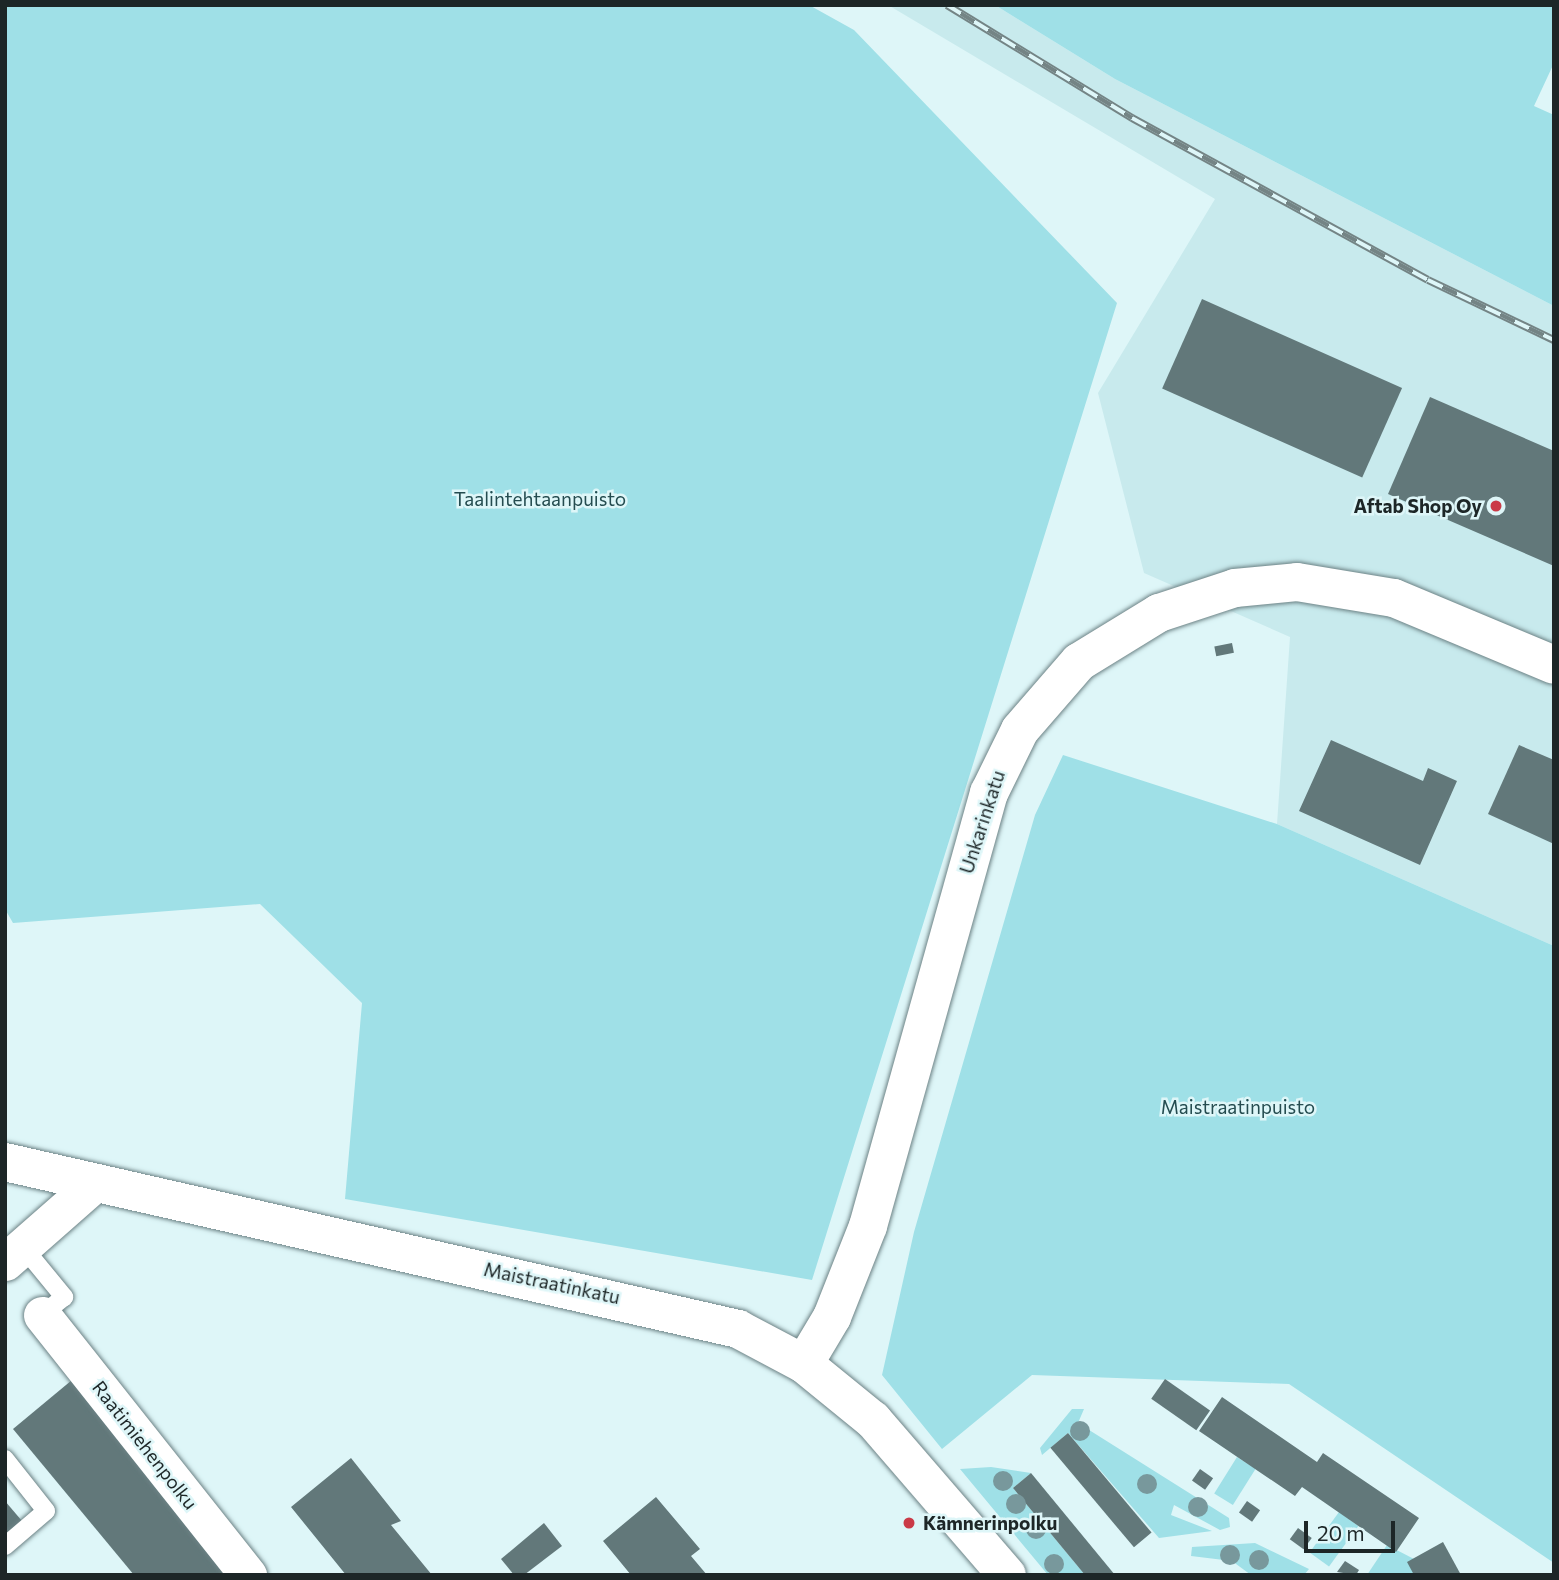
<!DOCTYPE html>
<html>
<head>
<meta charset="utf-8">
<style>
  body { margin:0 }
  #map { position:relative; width:1559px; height:1580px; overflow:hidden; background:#def6f8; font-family:Commissioner,sans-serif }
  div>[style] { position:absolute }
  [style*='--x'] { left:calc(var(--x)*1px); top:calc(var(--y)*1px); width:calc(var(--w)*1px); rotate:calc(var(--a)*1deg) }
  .built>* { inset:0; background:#c8eaed }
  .green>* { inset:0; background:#9fe0e7; transform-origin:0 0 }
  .building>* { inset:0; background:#62787a; transform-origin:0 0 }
  .roads { filter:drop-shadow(0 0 2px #6c8285) drop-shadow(0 0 2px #6c8285) }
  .service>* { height:18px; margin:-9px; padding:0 9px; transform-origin:9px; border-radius:9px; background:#fff }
  .minor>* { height:37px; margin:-18.5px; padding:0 18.5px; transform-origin:18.5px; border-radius:18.5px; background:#fff }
  .tertiary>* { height:38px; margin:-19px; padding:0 19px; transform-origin:19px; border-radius:19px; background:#fff }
  .rail>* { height:8px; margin-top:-4px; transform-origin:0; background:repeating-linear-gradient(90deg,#def6f8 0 16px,#748485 0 32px); box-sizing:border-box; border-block:2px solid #748485 }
  .trees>* { width:20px; height:20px; margin:-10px; border-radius:50%; background:#78989c }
  .dots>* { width:19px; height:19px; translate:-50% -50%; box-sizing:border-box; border:4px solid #def6f8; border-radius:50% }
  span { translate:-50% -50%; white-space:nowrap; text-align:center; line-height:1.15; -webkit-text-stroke:5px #def6f8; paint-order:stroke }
  .park-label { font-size:19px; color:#244c50 }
  .poi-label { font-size:19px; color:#1d2627; font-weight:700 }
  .right { translate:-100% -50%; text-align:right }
  .left { translate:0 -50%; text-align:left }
  .street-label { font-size:19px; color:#1d2627 }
  .frame { position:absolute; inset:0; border:7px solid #1d2627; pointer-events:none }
  .scale { position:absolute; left:1304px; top:1521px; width:91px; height:32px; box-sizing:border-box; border:4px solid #1d2627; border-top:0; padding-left:9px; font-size:21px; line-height:24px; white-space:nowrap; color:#1d2627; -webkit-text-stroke:5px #def6f8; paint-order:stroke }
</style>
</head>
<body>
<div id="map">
  <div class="built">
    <div style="clip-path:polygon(888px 5px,995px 5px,1115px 79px,1554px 306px,1554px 946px,1277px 824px,1290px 637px,1144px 573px,1098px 393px,1215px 199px)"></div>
  </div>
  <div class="green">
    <div style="clip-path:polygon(5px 5px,809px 5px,854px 30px,1117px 303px,812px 1280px,345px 1199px,362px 1003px,260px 904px,13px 923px,5px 909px)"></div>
    <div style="clip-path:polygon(995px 5px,1554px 5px,1554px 63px,1534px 106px,1554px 115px,1554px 306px,1115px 79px)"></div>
    <div style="clip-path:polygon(1063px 755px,1277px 824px,1554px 946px,1554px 1563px,1289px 1384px,1032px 1375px,942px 1449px,882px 1375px,914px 1232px,1035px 815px)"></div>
    <div style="clip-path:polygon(1072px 1409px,1084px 1409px,1078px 1423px,1229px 1518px,1230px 1527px,1220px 1530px,1174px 1505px,1171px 1515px,1212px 1531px,1159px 1538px,1068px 1433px,1042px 1455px,1040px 1448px)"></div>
    <div style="left:1237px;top:1457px;width:22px;height:43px;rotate:32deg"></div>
    <div style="clip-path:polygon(991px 1467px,1031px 1473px,1013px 1488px,1085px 1575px,1048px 1575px,960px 1469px)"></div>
    <div style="left:1339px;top:1512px;width:24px;height:50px;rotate:36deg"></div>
    <div style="clip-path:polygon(1255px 1543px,1309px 1569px,1304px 1575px,1251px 1575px,1232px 1561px,1191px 1556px,1192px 1547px)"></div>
    <div style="clip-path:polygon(1387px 1545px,1414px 1559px,1413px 1573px,1367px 1575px)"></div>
  </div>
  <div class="building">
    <div style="left:1202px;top:299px;width:219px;height:98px;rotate:24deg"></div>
    <div style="clip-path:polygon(1430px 397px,1554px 451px,1554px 566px,1388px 494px)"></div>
    <div style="left:1232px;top:643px;width:10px;height:18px;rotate:79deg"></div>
    <div style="clip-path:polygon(1331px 740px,1423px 781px,1428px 768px,1457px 781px,1420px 865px,1299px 811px)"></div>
    <div style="clip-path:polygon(1519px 745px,1554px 760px,1554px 844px,1488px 814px)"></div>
    <div style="left:1165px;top:1379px;width:55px;height:24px;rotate:35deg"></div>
    <div style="clip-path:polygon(72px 1380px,234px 1575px,134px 1575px,13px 1429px)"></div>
    <div style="clip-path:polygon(1222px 1397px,1317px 1462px,1323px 1453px,1419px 1518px,1396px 1552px,1302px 1487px,1295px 1496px,1199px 1431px)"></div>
    <div style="left:1068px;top:1433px;width:130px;height:23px;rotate:50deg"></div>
    <div style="clip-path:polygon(351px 1458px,401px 1521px,391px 1525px,432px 1575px,346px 1575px,291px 1507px)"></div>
    <div style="left:1200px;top:1469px;width:16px;height:14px;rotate:35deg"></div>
    <div style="clip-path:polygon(1031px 1473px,1115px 1575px,1085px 1575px,1013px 1488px)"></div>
    <div style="clip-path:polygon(656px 1497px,700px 1549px,691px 1556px,707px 1575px,631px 1575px,603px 1541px)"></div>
    <div style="clip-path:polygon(5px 1501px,22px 1521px,8px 1533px,5px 1530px)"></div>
    <div style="left:1247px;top:1501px;width:16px;height:14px;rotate:35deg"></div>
    <div style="clip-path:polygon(544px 1523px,562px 1546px,524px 1575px,514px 1575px,501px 1559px)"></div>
    <div style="left:1298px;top:1528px;width:17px;height:14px;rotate:36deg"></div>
    <div style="clip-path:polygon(1443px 1542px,1461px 1575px,1414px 1575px,1407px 1562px)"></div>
    <div style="clip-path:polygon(1345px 1561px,1359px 1570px,1356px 1575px,1337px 1572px)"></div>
  </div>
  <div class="roads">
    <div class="service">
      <div style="--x:23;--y:1247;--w:65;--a:50.6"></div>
      <div style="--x:64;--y:1297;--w:28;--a:141"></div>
      <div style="--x:5;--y:1459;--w:66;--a:51.7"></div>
      <div style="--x:46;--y:1511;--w:54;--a:139.5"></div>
    </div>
    <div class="minor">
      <div style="--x:5;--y:1262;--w:121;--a:-41.3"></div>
      <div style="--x:42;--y:1315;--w:332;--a:51.6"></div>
    </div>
    <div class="tertiary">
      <div style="--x:5;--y:1162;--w:752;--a:12.83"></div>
      <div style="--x:738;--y:1329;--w:75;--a:27.9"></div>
      <div style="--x:804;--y:1364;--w:89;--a:39.1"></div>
      <div style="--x:873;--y:1420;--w:205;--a:49.2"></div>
      <div style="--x:804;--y:1364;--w:55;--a:-59.2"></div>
      <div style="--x:832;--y:1317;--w:98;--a:-68.4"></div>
      <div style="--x:868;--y:1226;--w:450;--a:-74.4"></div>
      <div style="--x:989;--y:793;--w:70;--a:-63.8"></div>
      <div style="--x:1020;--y:730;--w:90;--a:-49.1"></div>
      <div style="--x:1079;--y:662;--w:94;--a:-31.5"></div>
      <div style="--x:1159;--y:613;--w:80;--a:-18.2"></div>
      <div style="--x:1235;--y:588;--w:62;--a:-5.5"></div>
      <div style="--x:1297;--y:582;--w:98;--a:9.4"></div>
      <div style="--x:1394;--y:598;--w:173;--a:22.7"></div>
    </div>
  </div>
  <div class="rail">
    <div style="--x:947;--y:5;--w:217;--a:31.4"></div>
    <div style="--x:1132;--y:118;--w:337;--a:28.7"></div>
    <div style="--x:1428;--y:280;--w:140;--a:25.5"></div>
  </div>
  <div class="trees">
    <div style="left:1080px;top:1431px"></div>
    <div style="left:1003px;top:1481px"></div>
    <div style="left:1147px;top:1484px"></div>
    <div style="left:1016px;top:1504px"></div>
    <div style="left:1198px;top:1507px"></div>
    <div style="left:1036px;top:1529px"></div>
    <div style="left:1230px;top:1555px"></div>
    <div style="left:1259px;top:1560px"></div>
    <div style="left:1054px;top:1564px"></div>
  </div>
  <div class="dots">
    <div style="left:1496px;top:506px;background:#ca3a47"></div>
    <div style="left:909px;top:1523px;background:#ca3a47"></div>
  </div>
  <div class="park-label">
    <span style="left:540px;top:499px">Taalintehtaanpuisto</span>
    <span style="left:1238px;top:1107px">Maistraatinpuisto</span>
  </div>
  <div class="poi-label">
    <span class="right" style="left:1482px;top:506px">Aftab Shop Oy</span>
    <span class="left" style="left:923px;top:1523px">Kämnerinpolku</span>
  </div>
  <div class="street-label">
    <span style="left:982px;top:822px;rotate:-72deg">Unkarinkatu</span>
    <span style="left:552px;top:1283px;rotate:12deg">Maistraatinkatu</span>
    <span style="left:145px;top:1445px;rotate:52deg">Raatimiehenpolku</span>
  </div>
  <div class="frame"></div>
  <div class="scale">20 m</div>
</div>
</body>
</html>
